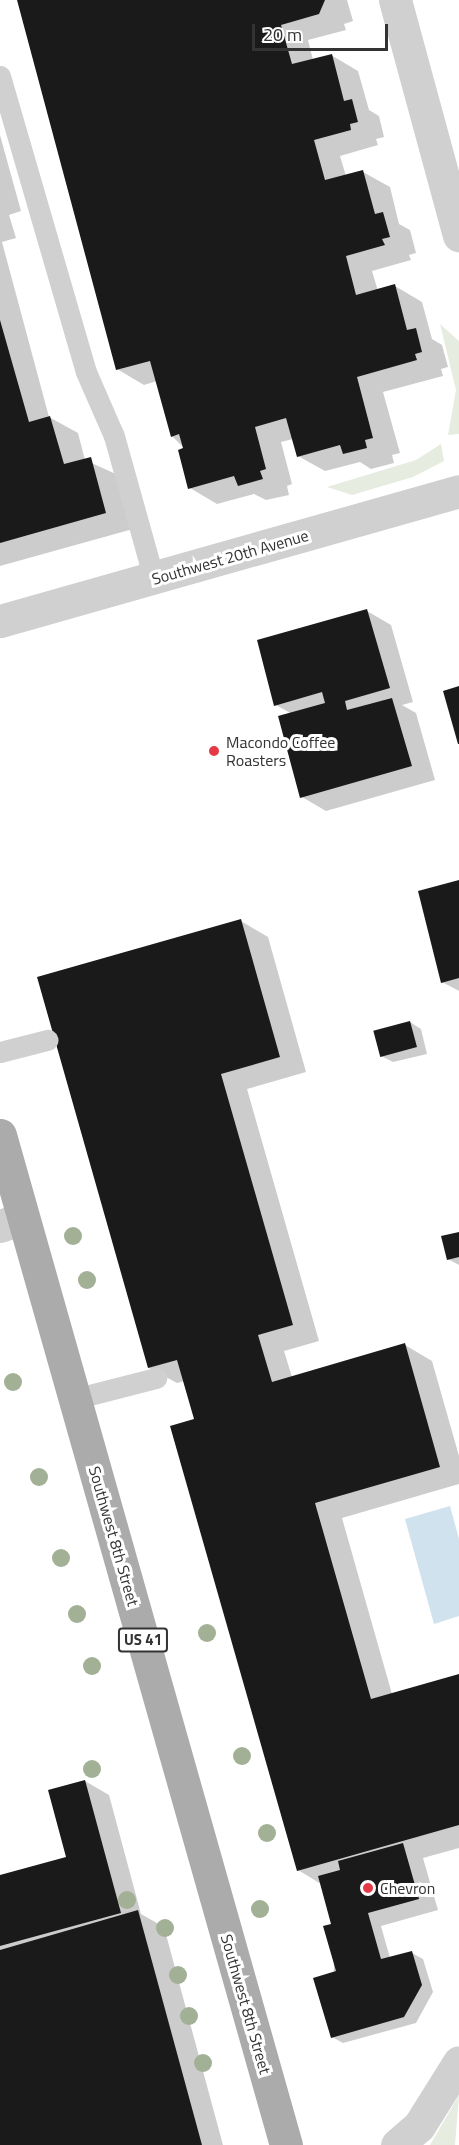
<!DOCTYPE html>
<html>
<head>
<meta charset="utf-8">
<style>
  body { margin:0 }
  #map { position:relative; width:459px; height:2145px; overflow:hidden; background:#fff; font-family:"Titillium Web",sans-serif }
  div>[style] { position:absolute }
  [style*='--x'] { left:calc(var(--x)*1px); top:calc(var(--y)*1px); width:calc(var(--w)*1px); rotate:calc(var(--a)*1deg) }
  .green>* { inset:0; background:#e6ecdf }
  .water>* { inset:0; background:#cfe2ee }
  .shadow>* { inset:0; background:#0003 }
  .building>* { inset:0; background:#1a1a1a; transform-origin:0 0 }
  .service>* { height:21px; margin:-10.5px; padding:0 10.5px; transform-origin:10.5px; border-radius:10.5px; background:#d0d0d0 }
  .minor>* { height:33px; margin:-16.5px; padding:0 16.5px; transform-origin:16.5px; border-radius:16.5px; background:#d0d0d0 }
  .primary>* { height:33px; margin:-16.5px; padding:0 16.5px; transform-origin:16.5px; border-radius:16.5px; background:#ababab }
  .trees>* { width:18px; height:18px; margin:-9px; border-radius:50%; background:#a2b095 }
  .dots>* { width:16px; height:16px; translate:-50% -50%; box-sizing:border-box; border:3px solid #fff; border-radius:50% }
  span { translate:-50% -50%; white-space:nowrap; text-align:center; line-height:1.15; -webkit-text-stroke:6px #fff; paint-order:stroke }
  .shield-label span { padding:2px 4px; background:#fff; border:2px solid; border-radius:4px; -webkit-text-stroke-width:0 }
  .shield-label { font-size:15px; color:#333; font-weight:700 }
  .street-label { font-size:16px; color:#333 }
  .poi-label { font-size:16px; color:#333 }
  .left { translate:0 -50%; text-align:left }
  .scale { position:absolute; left:252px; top:24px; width:136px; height:27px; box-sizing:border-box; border:3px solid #333; border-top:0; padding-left:8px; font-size:18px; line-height:21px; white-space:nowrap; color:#333; -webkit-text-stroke:4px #fff; paint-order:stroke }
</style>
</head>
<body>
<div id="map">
  <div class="green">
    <div style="clip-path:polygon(440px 324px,459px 341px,459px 434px,448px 435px,456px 390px)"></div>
    <div style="clip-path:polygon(441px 444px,444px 461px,413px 477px,352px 495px,327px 487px,416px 460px)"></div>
    <div style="clip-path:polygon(459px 2095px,455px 2145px,430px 2145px)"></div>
  </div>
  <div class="water">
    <div style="clip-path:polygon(450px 1506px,459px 1539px,459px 1616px,434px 1624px,405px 1519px)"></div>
  </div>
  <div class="shadow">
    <div style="clip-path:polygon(18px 0,347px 0,353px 21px,344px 24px,346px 30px,308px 40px,313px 60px,331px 55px,358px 71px,369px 110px,379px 116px,384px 137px,376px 139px,378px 145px,340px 156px,346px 176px,363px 172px,390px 187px,399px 224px,410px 230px,416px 253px,409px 255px,411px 260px,372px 271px,378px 291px,395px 286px,422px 302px,432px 339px,442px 345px,448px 367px,441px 369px,443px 376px,383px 392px,400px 453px,392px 455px,394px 463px,371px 469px,360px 462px,325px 471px,298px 456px,293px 439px,281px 442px,292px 484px,287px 486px,289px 495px,266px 500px,254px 494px,217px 504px,190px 488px,185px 449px,172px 436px,157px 381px,144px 385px,117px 369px)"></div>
    <div style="clip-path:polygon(0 135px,21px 211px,9px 215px,16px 238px,2px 242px,49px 417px,78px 433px,85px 460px,118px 475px,133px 529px,0 566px)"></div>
    <div style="clip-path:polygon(367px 611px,391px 625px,413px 702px,402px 705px,416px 713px,435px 780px,326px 811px,302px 797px,292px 714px,276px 705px)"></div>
    <div style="clip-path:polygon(459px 882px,459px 991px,442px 982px)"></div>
    <div style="clip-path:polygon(241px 921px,268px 937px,306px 1072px,247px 1089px,319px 1341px,284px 1351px,292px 1377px,405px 1345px,432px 1361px,459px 1456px,459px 1484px,342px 1518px,392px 1694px,459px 1675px,459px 1848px,423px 1858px,438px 1910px,381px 1926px,390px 1958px,412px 1953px,423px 1959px,433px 1992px,416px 2023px,343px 2043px,332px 2037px,335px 1924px,321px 1884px,298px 1870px,196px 1420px,185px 1381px,177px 1383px,149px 1368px)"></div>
    <div style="clip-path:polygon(410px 1022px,421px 1029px,427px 1054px,393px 1062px,381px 1056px)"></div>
    <div style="clip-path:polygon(459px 1233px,459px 1265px,448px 1259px)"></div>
    <div style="clip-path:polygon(85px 1781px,109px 1795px,141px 1914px,164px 1927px,223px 2145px,0 2145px,0 1877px,68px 1859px)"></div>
  </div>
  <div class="building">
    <div style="clip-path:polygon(17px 0,325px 0,319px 14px,281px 25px,292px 64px,332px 54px,344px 101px,352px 99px,358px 122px,350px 124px,351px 130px,314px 140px,325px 180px,363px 170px,375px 214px,383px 212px,390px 237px,382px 239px,385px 245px,346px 256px,356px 295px,395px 284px,407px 330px,416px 328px,422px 352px,415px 354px,417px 360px,357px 377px,373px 438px,365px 440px,367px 448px,343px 454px,340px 445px,297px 457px,286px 418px,255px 427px,266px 469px,260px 471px,263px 479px,238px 486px,234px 476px,188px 489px,178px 450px,183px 448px,179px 434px,171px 437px,150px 361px,116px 370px)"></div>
    <div style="clip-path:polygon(0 320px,29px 422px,50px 416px,64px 464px,91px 457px,106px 513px,0 543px)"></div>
    <div style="clip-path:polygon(367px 609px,390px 688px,345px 701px,347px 710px,392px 698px,412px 766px,300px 798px,278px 716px,325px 703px,322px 692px,274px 706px,257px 640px)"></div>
    <div style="clip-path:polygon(459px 686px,459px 744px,458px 744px,443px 691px)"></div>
    <div style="clip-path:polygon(459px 880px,459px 978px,441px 983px,418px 891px)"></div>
    <div style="clip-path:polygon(241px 919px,280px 1057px,221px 1074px,293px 1325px,258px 1335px,272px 1382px,405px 1343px,440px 1467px,315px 1503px,371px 1699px,459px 1674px,459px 1825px,297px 1871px,170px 1426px,194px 1419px,177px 1360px,148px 1368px,37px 977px)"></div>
    <div style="left:410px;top:1021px;width:27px;height:38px;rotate:75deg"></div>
    <div style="clip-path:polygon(459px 1232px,459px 1257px,447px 1260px,441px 1236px)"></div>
    <div style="clip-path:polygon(85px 1780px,121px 1913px,0 1946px,0 1875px,66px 1857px,48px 1790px)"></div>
    <div style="clip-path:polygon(403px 1843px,419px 1899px,368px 1913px,381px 1959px,412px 1951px,422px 1985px,404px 2017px,331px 2038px,313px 1978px,336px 1971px,323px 1926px,331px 1924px,318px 1876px,340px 1870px,338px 1861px)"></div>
    <div style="clip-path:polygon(138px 1910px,202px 2145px,0 2145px,0 1950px)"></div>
  </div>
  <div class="service">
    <div style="--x:0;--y:76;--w:308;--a:73.8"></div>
    <div style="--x:86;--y:372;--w:70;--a:66.4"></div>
    <div style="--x:114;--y:436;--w:148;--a:74.4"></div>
    <div style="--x:0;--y:1052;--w:49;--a:-14.3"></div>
    <div style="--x:74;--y:1399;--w:85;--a:-14.4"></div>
  </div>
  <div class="minor">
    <div style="--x:395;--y:0;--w:244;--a:74.8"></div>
    <div style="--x:0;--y:621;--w:477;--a:-15.8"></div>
    <div style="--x:0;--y:1226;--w:24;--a:-19"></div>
    <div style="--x:397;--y:2145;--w:29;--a:-41"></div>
    <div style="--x:419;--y:2126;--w:75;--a:-58"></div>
  </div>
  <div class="primary">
    <div style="--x:0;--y:1135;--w:1050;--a:74.19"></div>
  </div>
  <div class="trees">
    <div style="left:73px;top:1236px"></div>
    <div style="left:87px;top:1280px"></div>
    <div style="left:13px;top:1382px"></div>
    <div style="left:39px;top:1477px"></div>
    <div style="left:61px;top:1558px"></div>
    <div style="left:77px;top:1614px"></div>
    <div style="left:207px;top:1633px"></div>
    <div style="left:92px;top:1666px"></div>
    <div style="left:242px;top:1756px"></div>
    <div style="left:92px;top:1769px"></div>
    <div style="left:267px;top:1833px"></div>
    <div style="left:127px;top:1900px"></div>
    <div style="left:260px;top:1909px"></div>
    <div style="left:165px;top:1928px"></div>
    <div style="left:178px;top:1975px"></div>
    <div style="left:189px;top:2016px"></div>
    <div style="left:203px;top:2063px"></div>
  </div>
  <div class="dots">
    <div style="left:214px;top:751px;background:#e63946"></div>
    <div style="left:368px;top:1888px;background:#e63946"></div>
  </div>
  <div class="shield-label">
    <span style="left:143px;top:1640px">US 41</span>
  </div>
  <div class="street-label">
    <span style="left:230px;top:557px;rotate:-16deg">Southwest 20th Avenue</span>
    <span style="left:114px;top:1536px;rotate:74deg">Southwest 8th Street</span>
    <span style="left:246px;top:2004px;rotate:74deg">Southwest 8th Street</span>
  </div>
  <div class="poi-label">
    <span class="left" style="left:226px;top:751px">Macondo Coffee<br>Roasters</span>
    <span class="left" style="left:380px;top:1888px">Chevron</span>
  </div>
  <div class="scale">20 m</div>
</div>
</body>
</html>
